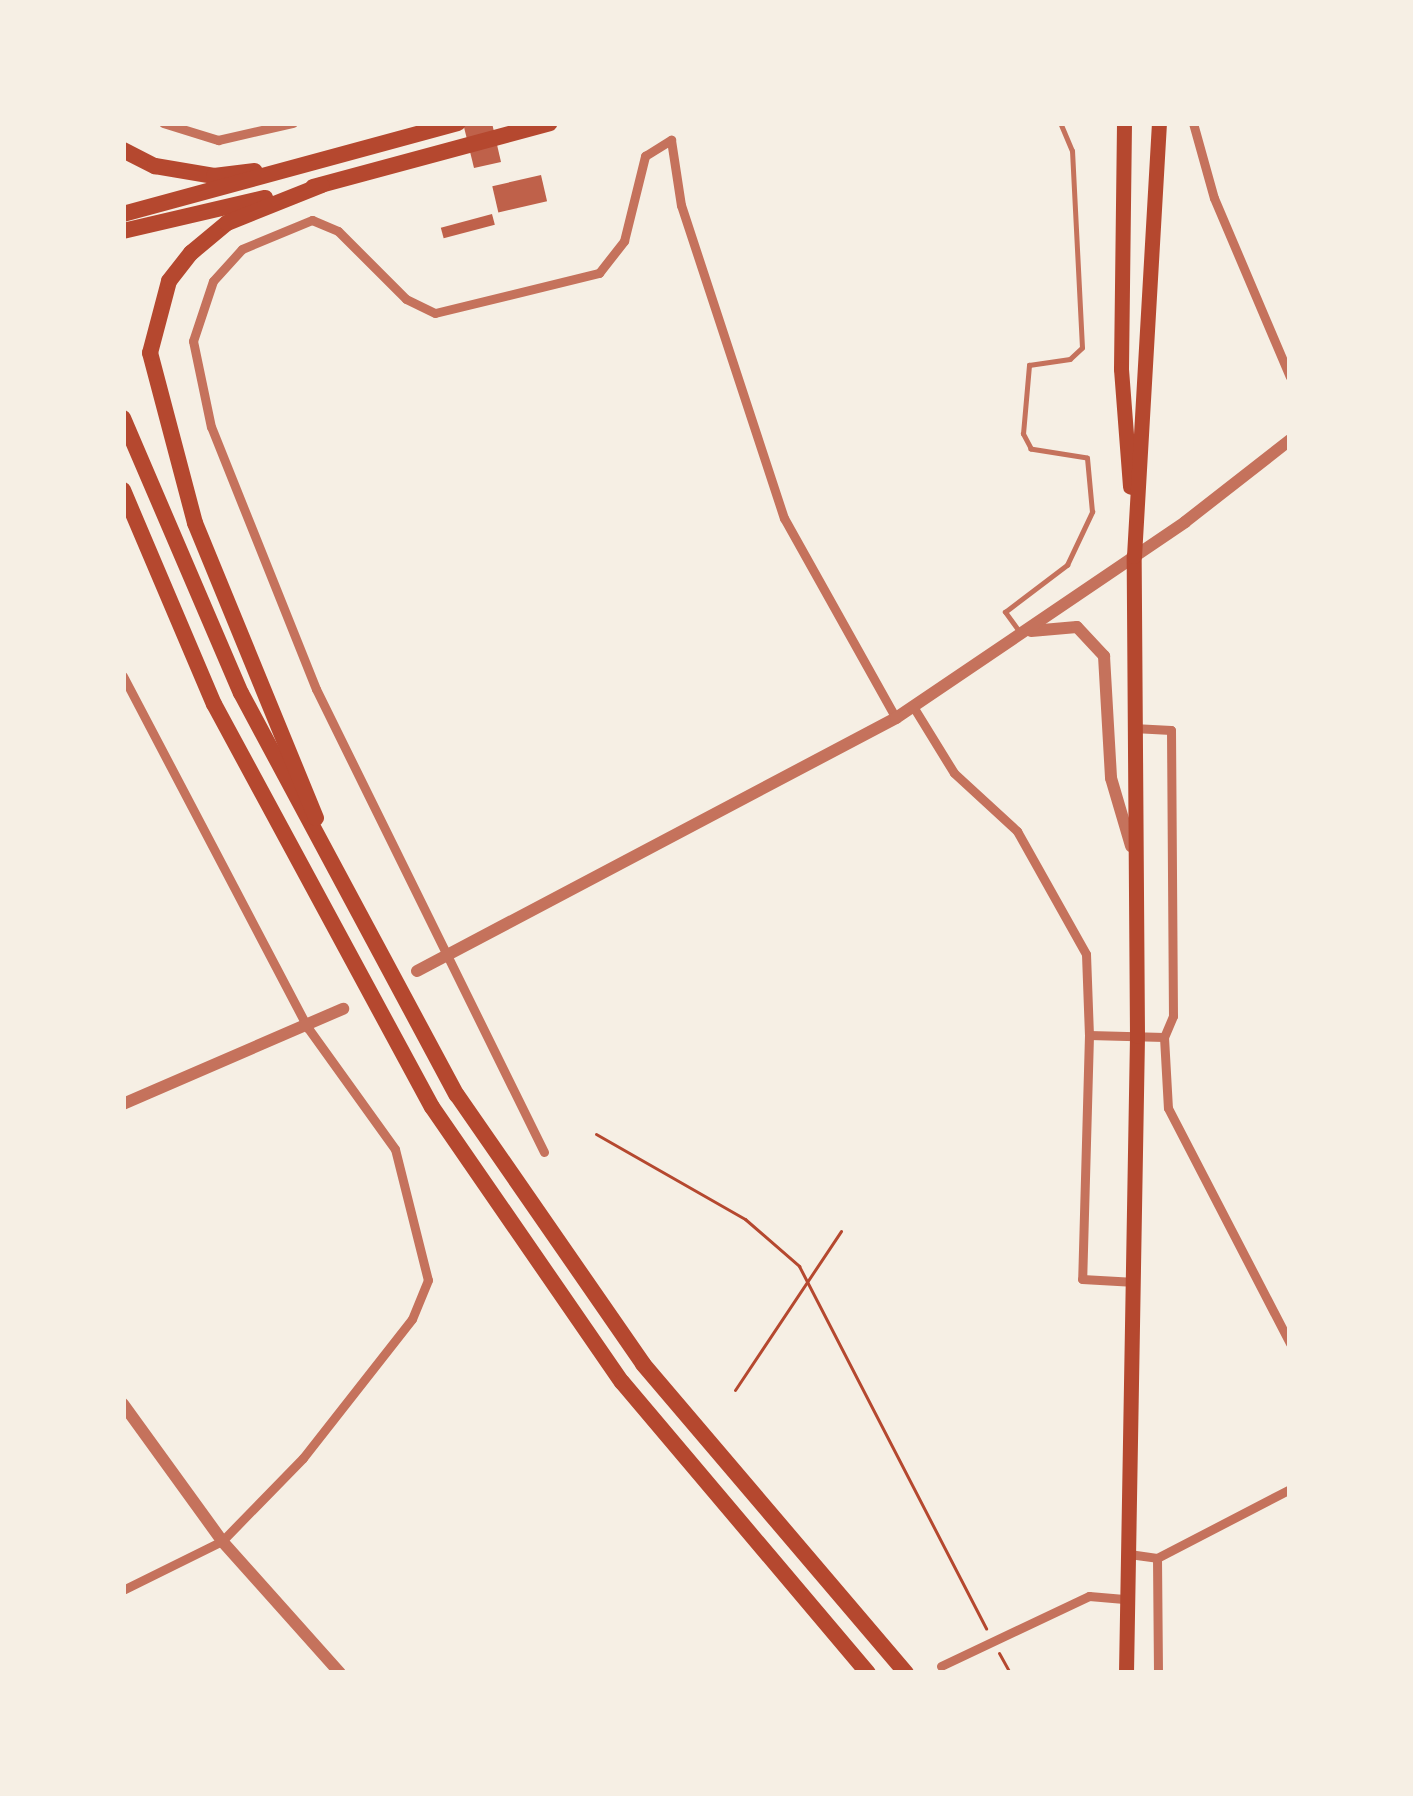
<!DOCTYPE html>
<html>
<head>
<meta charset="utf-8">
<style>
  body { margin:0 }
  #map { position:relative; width:1413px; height:1796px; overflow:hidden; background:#f6efe4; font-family:Cabin,sans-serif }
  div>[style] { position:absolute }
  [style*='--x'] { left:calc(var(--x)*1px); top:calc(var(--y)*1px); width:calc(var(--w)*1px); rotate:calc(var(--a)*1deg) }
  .building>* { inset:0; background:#bf614a; transform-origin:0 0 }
  .path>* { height:3px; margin:-1.5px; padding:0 1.5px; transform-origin:1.5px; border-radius:1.5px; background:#b5482f }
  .service>* { height:4.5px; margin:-2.25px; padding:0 2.25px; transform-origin:2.25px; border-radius:2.25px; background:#c5725c }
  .minor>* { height:9px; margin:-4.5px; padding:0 4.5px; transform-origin:4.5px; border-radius:4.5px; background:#c5725c }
  .tertiary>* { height:12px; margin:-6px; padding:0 6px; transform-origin:6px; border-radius:6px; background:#c5725c }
  .trunk>* { height:15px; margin:-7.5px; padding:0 7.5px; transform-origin:7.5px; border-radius:7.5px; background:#b5482f }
  .motorway>* { height:16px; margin:-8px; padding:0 8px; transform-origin:8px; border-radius:8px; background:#b5482f }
  span { translate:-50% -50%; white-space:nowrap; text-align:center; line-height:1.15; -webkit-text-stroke:12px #f6efe4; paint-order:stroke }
  .frame { position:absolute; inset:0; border:126px solid #f6efe4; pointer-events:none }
</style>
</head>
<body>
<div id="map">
  <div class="building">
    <div style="clip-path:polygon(463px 123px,492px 123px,501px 162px,474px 168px)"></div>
    <div style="left:541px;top:175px;width:27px;height:50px;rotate:77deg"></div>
    <div style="left:492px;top:214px;width:11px;height:53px;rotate:75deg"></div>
  </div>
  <div class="path">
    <div style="--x:596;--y:1134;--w:172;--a:29.7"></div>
    <div style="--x:745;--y:1219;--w:72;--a:41"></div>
    <div style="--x:799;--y:1266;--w:408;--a:62.7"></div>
    <div style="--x:735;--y:1390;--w:191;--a:-56.3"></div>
    <div style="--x:999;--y:1653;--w:23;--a:61"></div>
  </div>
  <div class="service">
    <div style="--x:1018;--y:630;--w:22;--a:-126"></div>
    <div style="--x:1005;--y:612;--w:78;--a:-37.2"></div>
    <div style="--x:1067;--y:565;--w:59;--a:-64.7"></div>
    <div style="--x:1092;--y:512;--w:54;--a:-95.3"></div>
    <div style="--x:1087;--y:458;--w:57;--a:-170.9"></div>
    <div style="--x:1031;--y:449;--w:17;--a:-118"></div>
    <div style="--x:1023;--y:434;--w:69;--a:-85"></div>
    <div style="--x:1029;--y:365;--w:41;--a:-8.3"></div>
    <div style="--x:1070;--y:359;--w:16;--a:-43"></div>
    <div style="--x:1082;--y:348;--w:197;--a:-92.9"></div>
    <div style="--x:1072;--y:151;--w:30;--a:-113"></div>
  </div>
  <div class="minor">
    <div style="--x:163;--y:123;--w:58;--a:17.2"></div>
    <div style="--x:218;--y:140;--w:77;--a:-12.8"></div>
    <div style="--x:1193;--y:123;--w:78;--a:74.4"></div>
    <div style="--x:1214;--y:198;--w:194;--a:67"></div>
    <div style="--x:123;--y:676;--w:398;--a:62.3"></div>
    <div style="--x:308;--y:1028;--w:149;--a:54.3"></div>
    <div style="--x:395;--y:1149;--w:135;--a:75.9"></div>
    <div style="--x:428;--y:1280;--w:42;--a:112.3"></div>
    <div style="--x:412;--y:1319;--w:177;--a:128.1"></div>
    <div style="--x:303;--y:1458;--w:116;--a:134.3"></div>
    <div style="--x:222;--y:1541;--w:110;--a:153.7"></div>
    <div style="--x:914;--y:708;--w:76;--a:58.4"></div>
    <div style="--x:954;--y:773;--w:86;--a:42.6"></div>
    <div style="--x:1017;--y:831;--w:141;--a:60.7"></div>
    <div style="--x:1086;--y:954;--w:81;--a:87.9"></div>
    <div style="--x:1089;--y:1035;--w:75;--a:1.5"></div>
    <div style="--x:1164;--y:1037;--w:71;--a:86.8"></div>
    <div style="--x:1168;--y:1108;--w:265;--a:62.6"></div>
    <div style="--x:1133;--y:728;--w:38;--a:3"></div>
    <div style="--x:1171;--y:730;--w:286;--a:89.6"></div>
    <div style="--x:1173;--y:1016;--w:23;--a:113"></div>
    <div style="--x:1089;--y:1035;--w:244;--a:91.6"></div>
    <div style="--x:1082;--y:1279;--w:53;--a:3.2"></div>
    <div style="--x:544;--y:1152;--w:516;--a:-116.22"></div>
    <div style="--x:316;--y:689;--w:282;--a:-111.8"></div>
    <div style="--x:211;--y:427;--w:88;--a:-101.8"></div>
    <div style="--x:193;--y:341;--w:63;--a:-71.6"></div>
    <div style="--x:213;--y:281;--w:43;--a:-47.8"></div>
    <div style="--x:242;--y:249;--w:76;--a:-22.5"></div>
    <div style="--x:312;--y:220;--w:28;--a:23"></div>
    <div style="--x:338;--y:231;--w:96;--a:45"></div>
    <div style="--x:406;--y:299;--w:32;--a:26"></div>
    <div style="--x:435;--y:313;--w:169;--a:-13.7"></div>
    <div style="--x:599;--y:273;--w:41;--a:-52"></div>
    <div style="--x:624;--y:241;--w:88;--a:-76.1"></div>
    <div style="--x:645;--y:156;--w:31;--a:-32"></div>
    <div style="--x:671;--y:140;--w:66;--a:81.3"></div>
    <div style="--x:681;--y:205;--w:330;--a:71.8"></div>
    <div style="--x:784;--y:518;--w:229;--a:60.8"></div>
    <div style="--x:1129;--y:1554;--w:28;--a:8"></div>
    <div style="--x:1157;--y:1558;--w:150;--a:-27.4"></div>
    <div style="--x:1157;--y:1558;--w:115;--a:89.5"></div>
    <div style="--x:941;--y:1666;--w:164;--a:-25.3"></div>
    <div style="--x:1089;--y:1596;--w:38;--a:5"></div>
  </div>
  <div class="tertiary">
    <div style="--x:1031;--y:631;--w:46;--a:-5"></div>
    <div style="--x:1077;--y:627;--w:40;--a:47"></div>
    <div style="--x:1104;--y:656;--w:122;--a:86.7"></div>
    <div style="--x:1111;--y:778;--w:71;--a:73.6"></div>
    <div style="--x:417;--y:971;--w:542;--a:-27.84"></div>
    <div style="--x:896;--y:718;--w:349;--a:-34.1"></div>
    <div style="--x:1185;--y:522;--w:133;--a:-38"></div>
    <div style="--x:123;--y:1104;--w:240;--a:-23.4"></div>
    <div style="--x:123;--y:1404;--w:169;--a:54.1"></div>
    <div style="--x:222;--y:1541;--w:177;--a:48.2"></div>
  </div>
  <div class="trunk">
    <div style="--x:1124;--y:123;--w:246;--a:90.7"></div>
    <div style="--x:1121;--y:369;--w:118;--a:85.6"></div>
    <div style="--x:1126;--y:1673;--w:637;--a:-89.01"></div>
    <div style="--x:1137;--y:1036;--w:480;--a:-90.4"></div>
    <div style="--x:1134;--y:556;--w:434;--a:-86.7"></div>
  </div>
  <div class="motorway">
    <div style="--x:123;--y:150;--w:36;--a:27"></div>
    <div style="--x:155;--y:166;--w:60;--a:9.6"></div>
    <div style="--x:214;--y:176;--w:41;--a:-7"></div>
    <div style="--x:313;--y:187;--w:245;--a:-15.1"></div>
    <div style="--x:123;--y:214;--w:347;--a:-15.2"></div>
    <div style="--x:123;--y:231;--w:146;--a:-13.1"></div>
    <div style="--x:123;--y:418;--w:299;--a:66.8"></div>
    <div style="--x:241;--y:693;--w:456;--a:61.8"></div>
    <div style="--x:457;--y:1095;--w:327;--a:55.3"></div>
    <div style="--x:643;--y:1364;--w:406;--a:49.6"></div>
    <div style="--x:123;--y:490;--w:233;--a:67"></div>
    <div style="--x:214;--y:704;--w:458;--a:61.6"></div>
    <div style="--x:432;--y:1107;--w:334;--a:55.4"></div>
    <div style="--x:622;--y:1382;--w:381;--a:49.8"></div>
    <div style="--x:316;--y:818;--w:319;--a:-112.3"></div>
    <div style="--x:195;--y:523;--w:176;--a:-104.8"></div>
    <div style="--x:150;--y:353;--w:74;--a:-75.2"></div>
    <div style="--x:169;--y:281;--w:36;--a:-52"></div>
    <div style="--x:191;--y:253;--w:47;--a:-39.8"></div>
    <div style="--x:227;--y:223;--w:102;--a:-21.8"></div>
  </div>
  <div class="frame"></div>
</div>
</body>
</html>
